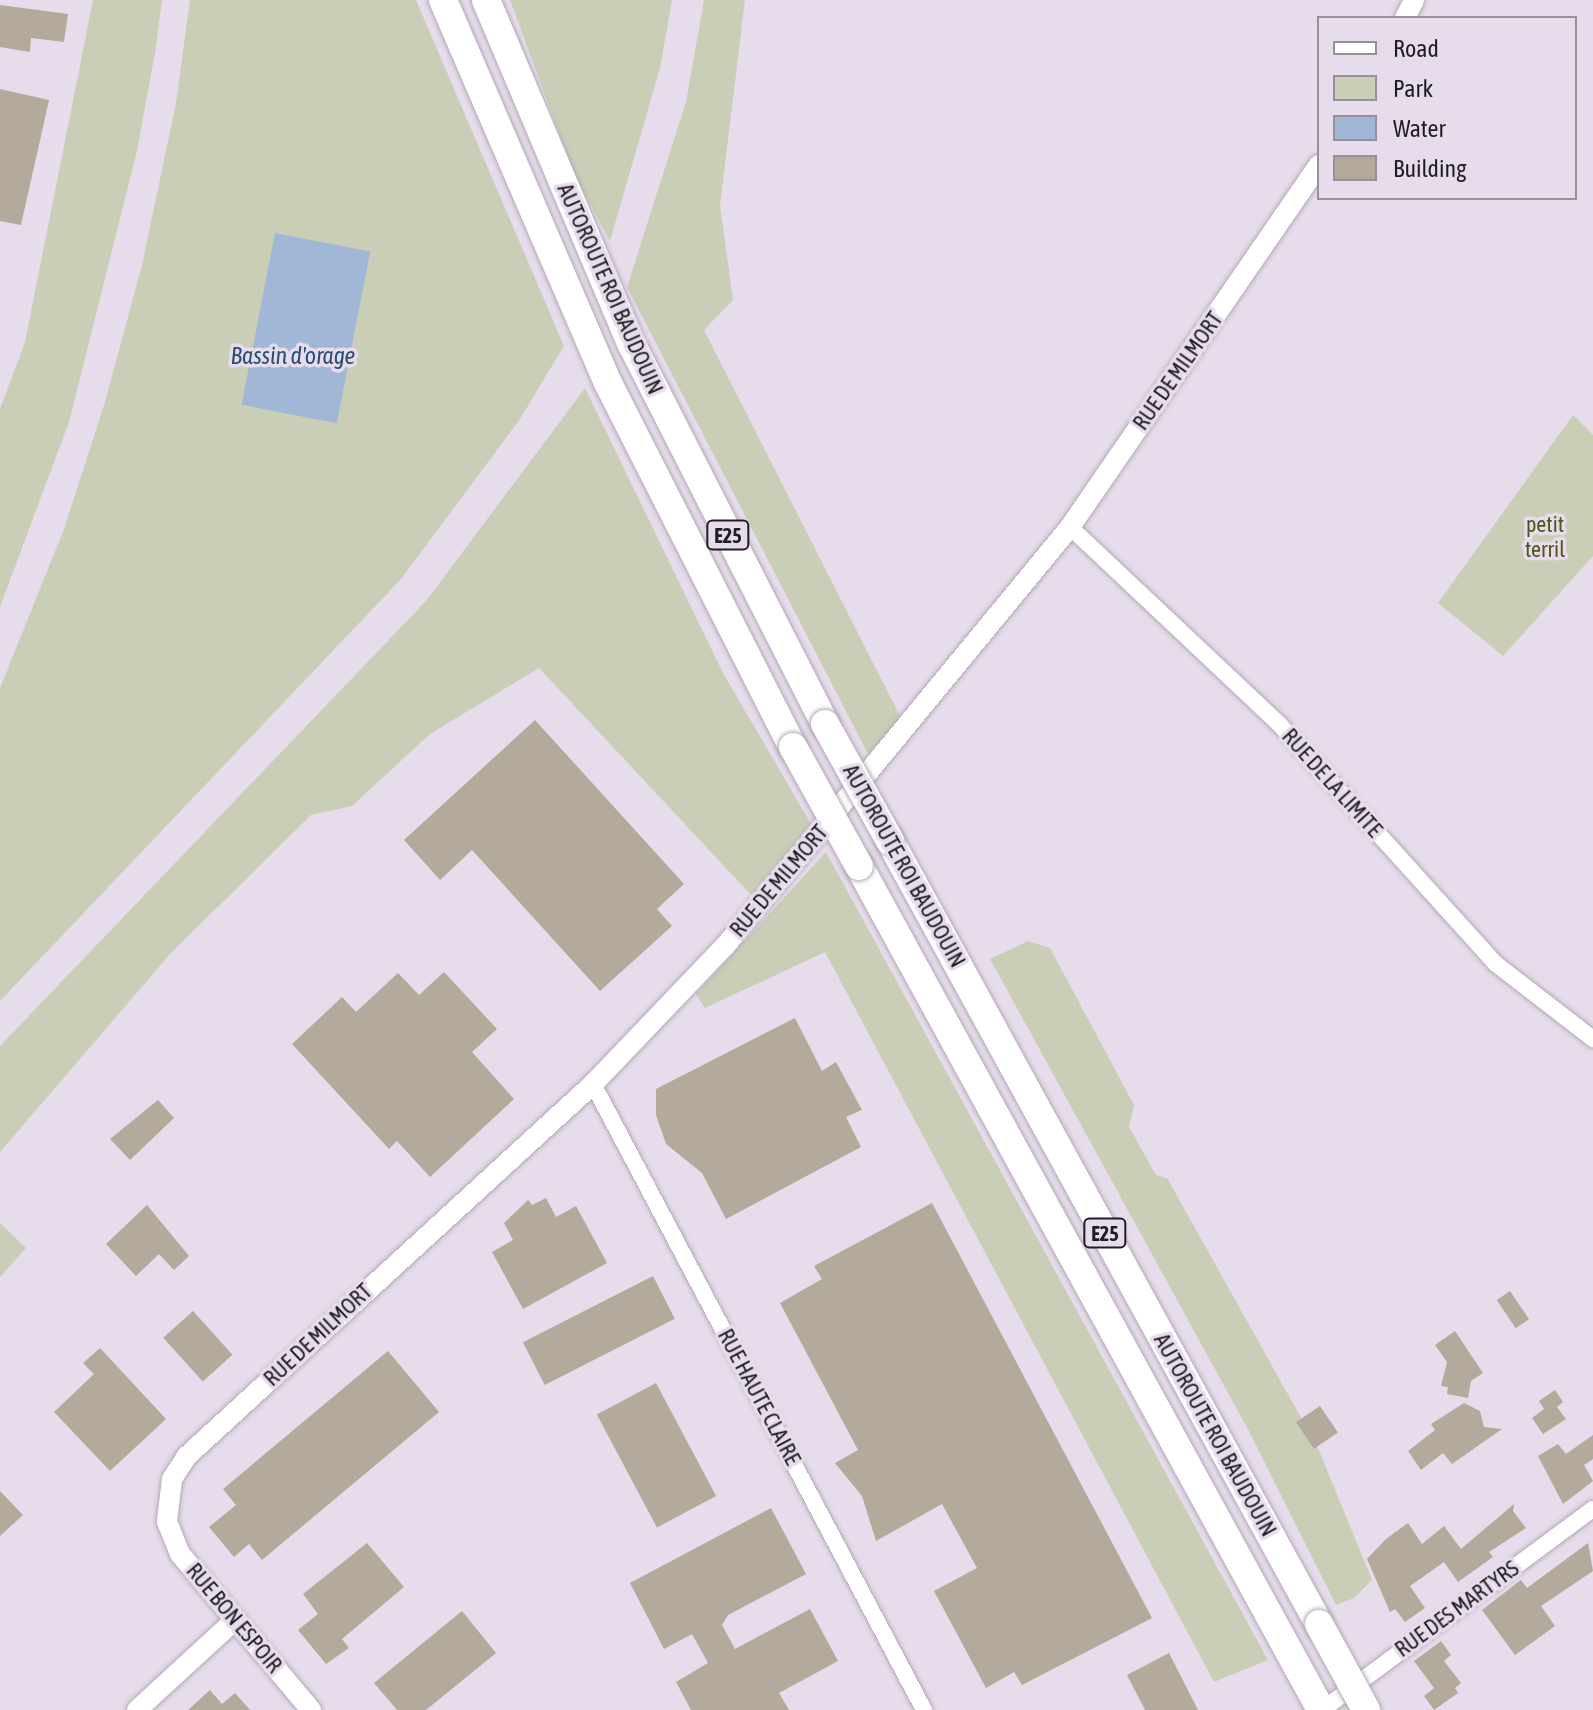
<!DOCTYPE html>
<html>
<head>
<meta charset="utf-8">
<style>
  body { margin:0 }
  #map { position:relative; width:1593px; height:1710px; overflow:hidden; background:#e7dceb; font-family:"Asap Condensed",sans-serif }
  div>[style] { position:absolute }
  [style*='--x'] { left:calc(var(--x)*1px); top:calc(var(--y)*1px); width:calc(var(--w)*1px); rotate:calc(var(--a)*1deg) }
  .green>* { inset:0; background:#cbceb6 }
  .water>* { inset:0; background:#a0b8d6; transform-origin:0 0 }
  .building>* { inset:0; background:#b3aa9b; transform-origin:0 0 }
  .roads { filter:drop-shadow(0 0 2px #b4a9b7) drop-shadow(0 0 2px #b4a9b7) }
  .minor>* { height:16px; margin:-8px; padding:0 8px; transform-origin:8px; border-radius:8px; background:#fff }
  .tertiary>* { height:20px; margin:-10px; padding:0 10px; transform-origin:10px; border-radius:10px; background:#fff }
  .motorway>* { height:28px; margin:-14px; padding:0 14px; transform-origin:14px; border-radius:14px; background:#fff }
  .bridges { filter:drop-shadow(0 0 2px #b4a9b7) drop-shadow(0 0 2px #b4a9b7) }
  .motorway-bridge>* { height:28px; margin:-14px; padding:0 14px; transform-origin:14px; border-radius:14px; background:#fff }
  span { translate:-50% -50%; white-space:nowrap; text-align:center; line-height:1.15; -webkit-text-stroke:7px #e7dceb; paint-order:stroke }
  .shield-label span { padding:2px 6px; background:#e7dceb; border:2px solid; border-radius:6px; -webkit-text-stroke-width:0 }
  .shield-label { font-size:20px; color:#201c21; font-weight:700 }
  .street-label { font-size:22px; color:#201c21 }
  .park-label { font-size:22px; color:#52551a }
  .water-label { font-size:24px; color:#2b4e78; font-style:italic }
  .legend { position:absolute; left:1317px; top:16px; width:260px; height:184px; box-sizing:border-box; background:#e7dceb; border:2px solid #978f9a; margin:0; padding:10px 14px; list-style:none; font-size:24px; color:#201c21 }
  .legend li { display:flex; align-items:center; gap:16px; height:40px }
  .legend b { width:40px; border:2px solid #978f9a }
</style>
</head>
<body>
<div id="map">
  <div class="green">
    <div style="clip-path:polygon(93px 0,162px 0,156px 47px,137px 151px,69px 422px,0 607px,0 409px,25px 342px)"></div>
    <div style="clip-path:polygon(190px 0,416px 0,564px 346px,520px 419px,401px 579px,0 1001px,0 688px,64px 529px,105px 402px,142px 265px,176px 103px)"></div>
    <div style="clip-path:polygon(510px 0,672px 0,660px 68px,610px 241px,575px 176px)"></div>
    <div style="clip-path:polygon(704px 0,745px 0,720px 205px,733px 300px,704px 330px,901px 718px,868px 754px,627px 287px,686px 102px)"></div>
    <div style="clip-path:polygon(585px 388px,723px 673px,814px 829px,752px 896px,539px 668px,430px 734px,352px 806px,311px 815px,171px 953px,0 1152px,0 1046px,426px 601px)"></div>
    <div style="clip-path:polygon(1573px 415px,1593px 435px,1593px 556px,1503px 656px,1438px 603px)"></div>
    <div style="clip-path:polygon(826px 852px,1268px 1660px,1214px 1682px,825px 952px,705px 1008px,696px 994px)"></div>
    <div style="clip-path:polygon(1028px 941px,1050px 948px,1134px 1105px,1129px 1127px,1156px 1175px,1167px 1178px,1318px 1448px,1372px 1580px,1354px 1598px,1336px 1605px,1250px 1433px,990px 959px)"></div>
    <div style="clip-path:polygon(0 1223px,26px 1248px,0 1277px)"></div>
  </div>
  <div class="water">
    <div style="left:275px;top:233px;width:97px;height:175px;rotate:11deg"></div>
  </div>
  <div class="building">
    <div style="clip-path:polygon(0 5px,68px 14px,64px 42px,31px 38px,30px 52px,0 47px)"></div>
    <div style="clip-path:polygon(0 89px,49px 100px,21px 225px,0 221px)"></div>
    <div style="clip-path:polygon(535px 720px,684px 884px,657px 909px,672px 926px,600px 991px,472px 850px,440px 880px,404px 840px)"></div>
    <div style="clip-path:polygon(444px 972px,497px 1029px,472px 1052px,514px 1099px,430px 1177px,397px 1141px,389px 1149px,292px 1044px,342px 997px,356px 1012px,398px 973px,419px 995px)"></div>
    <div style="clip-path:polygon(795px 1018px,822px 1071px,836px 1062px,862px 1110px,846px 1117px,861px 1147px,726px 1219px,702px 1173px,666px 1144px,656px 1115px,656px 1089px)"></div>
    <div style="clip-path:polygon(158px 1100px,174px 1118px,130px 1160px,110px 1139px)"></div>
    <div style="clip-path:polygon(546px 1198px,556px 1217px,576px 1206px,607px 1263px,523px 1309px,492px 1252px,513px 1240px,504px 1223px,528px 1200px,532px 1205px)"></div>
    <div style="clip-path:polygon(932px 1203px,1152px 1618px,1022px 1685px,1014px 1672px,986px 1688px,934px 1591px,977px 1568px,942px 1504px,876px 1541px,862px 1496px,835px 1463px,858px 1450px,780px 1303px,822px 1279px,814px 1266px)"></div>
    <div style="clip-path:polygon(147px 1205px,189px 1256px,174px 1270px,159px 1254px,136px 1276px,106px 1244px)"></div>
    <div style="left:653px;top:1276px;width:48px;height:146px;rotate:63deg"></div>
    <div style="left:1510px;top:1291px;width:34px;height:16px;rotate:56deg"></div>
    <div style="left:193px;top:1311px;width:59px;height:40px;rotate:48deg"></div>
    <div style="clip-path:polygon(1455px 1331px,1483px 1373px,1471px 1381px,1468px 1398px,1447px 1394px,1448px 1387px,1441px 1386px,1447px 1362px,1435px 1345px)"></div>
    <div style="clip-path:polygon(100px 1348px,166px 1419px,110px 1471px,54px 1412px,94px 1374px,83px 1363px)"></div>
    <div style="clip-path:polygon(388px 1351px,439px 1412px,262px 1560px,249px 1544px,234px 1557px,209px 1527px,236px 1505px,223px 1489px)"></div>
    <div style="left:656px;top:1383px;width:128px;height:67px;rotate:62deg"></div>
    <div style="clip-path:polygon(1555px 1390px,1563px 1402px,1557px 1407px,1566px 1419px,1543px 1434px,1532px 1418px,1544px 1409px,1539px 1401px)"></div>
    <div style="clip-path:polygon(1464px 1403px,1480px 1411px,1484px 1427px,1502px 1429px,1452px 1464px,1443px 1453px,1421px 1470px,1408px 1451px,1435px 1430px,1431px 1424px)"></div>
    <div style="left:1320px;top:1406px;width:32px;height:29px;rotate:56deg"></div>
    <div style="clip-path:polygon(1593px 1435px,1593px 1459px,1584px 1465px,1593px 1481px,1563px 1504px,1538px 1456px,1558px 1444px,1566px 1454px)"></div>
    <div style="clip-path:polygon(0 1491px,23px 1515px,0 1536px)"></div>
    <div style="clip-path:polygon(1514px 1504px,1513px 1511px,1526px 1528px,1489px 1552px,1493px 1557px,1458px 1582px,1444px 1562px,1410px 1586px,1425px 1608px,1405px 1622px,1395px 1609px,1390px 1612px,1367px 1559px,1386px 1539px,1408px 1523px,1422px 1544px,1444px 1526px,1461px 1549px)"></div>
    <div style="clip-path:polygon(771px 1508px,806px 1574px,728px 1615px,722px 1625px,735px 1649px,810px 1609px,838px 1661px,779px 1693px,789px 1710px,691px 1710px,676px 1682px,708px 1663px,692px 1634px,664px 1649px,630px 1583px)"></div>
    <div style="clip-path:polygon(367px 1543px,404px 1587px,342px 1639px,349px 1648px,326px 1664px,298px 1630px,318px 1614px,303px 1594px)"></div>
    <div style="clip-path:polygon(1588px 1543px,1593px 1571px,1541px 1606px,1555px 1626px,1515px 1655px,1482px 1610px,1521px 1580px,1527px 1588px)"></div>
    <div style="clip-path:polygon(462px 1611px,496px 1653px,426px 1710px,397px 1710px,374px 1683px)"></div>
    <div style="clip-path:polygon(1441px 1641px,1451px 1655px,1444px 1661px,1461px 1683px,1455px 1688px,1458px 1693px,1434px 1710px,1424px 1696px,1434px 1688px,1414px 1661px)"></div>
    <div style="clip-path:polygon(1169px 1653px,1198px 1710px,1145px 1710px,1127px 1675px)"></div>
    <div style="clip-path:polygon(210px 1690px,222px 1704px,235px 1693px,250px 1710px,188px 1710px)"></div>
  </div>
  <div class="roads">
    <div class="minor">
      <div style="--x:1070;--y:527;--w:289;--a:43.3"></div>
      <div style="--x:1280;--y:725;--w:322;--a:47.9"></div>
      <div style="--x:1496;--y:964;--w:123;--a:37.7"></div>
      <div style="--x:593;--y:1084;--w:708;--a:62.13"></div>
      <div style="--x:1322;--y:1710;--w:337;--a:-36.6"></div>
    </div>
    <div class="tertiary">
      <div style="--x:1405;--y:18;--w:20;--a:-63"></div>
      <div style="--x:137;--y:1710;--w:134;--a:-42.6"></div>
      <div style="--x:311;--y:1710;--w:204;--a:-130"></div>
      <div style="--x:180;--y:1554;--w:35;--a:-112"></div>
      <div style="--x:167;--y:1521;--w:42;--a:-83.2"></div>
      <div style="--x:172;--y:1479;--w:27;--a:-57"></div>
      <div style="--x:187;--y:1456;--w:551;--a:-42.5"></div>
      <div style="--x:593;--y:1084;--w:191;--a:-46.3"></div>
      <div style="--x:725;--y:946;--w:543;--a:-50.53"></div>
      <div style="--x:1070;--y:527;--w:439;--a:-55.5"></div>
    </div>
    <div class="motorway">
      <div style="--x:443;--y:0;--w:417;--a:66.7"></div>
      <div style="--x:608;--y:383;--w:408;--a:63.1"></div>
      <div style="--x:486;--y:0;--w:375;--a:67.1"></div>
      <div style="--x:632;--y:345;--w:425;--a:63"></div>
      <div style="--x:890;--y:841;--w:893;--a:61.28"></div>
      <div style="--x:859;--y:866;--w:962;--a:61.3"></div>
    </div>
  </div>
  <div class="bridges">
    <div class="motorway-bridge">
      <div style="--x:825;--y:724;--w:134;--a:60.9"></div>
      <div style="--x:793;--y:747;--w:136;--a:61"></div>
      <div style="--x:1319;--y:1624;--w:98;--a:61.3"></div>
    </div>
  </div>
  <div class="shield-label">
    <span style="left:728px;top:535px">E25</span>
    <span style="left:1105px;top:1233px">E25</span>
  </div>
  <div class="street-label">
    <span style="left:610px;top:289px;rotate:66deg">AUTOROUTE ROI BAUDOUIN</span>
    <span style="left:1178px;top:371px;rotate:-55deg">RUE DE MILMORT</span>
    <span style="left:1332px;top:783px;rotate:48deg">RUE DE LA LIMITE</span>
    <span style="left:904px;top:866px;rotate:61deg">AUTOROUTE ROI BAUDOUIN</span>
    <span style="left:779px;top:881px;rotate:-50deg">RUE DE MILMORT</span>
    <span style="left:318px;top:1335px;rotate:-43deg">RUE DE MILMORT</span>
    <span style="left:759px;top:1397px;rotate:62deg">RUE HAUTE CLAIRE</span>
    <span style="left:1215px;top:1435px;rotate:61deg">AUTOROUTE ROI BAUDOUIN</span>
    <span style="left:1457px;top:1609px;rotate:-36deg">RUE DES MARTYRS</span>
    <span style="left:234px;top:1618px;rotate:50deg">RUE BON ESPOIR</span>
  </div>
  <div class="park-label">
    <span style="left:1545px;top:537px">petit<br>terril</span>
  </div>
  <div class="water-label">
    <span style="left:293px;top:356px">Bassin d'orage</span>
  </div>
  <ul class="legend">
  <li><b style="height:10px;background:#fff"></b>Road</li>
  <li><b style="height:22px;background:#cbceb6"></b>Park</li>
  <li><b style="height:22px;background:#a0b8d6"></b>Water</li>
  <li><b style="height:22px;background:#b3aa9b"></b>Building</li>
  </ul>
</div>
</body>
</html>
